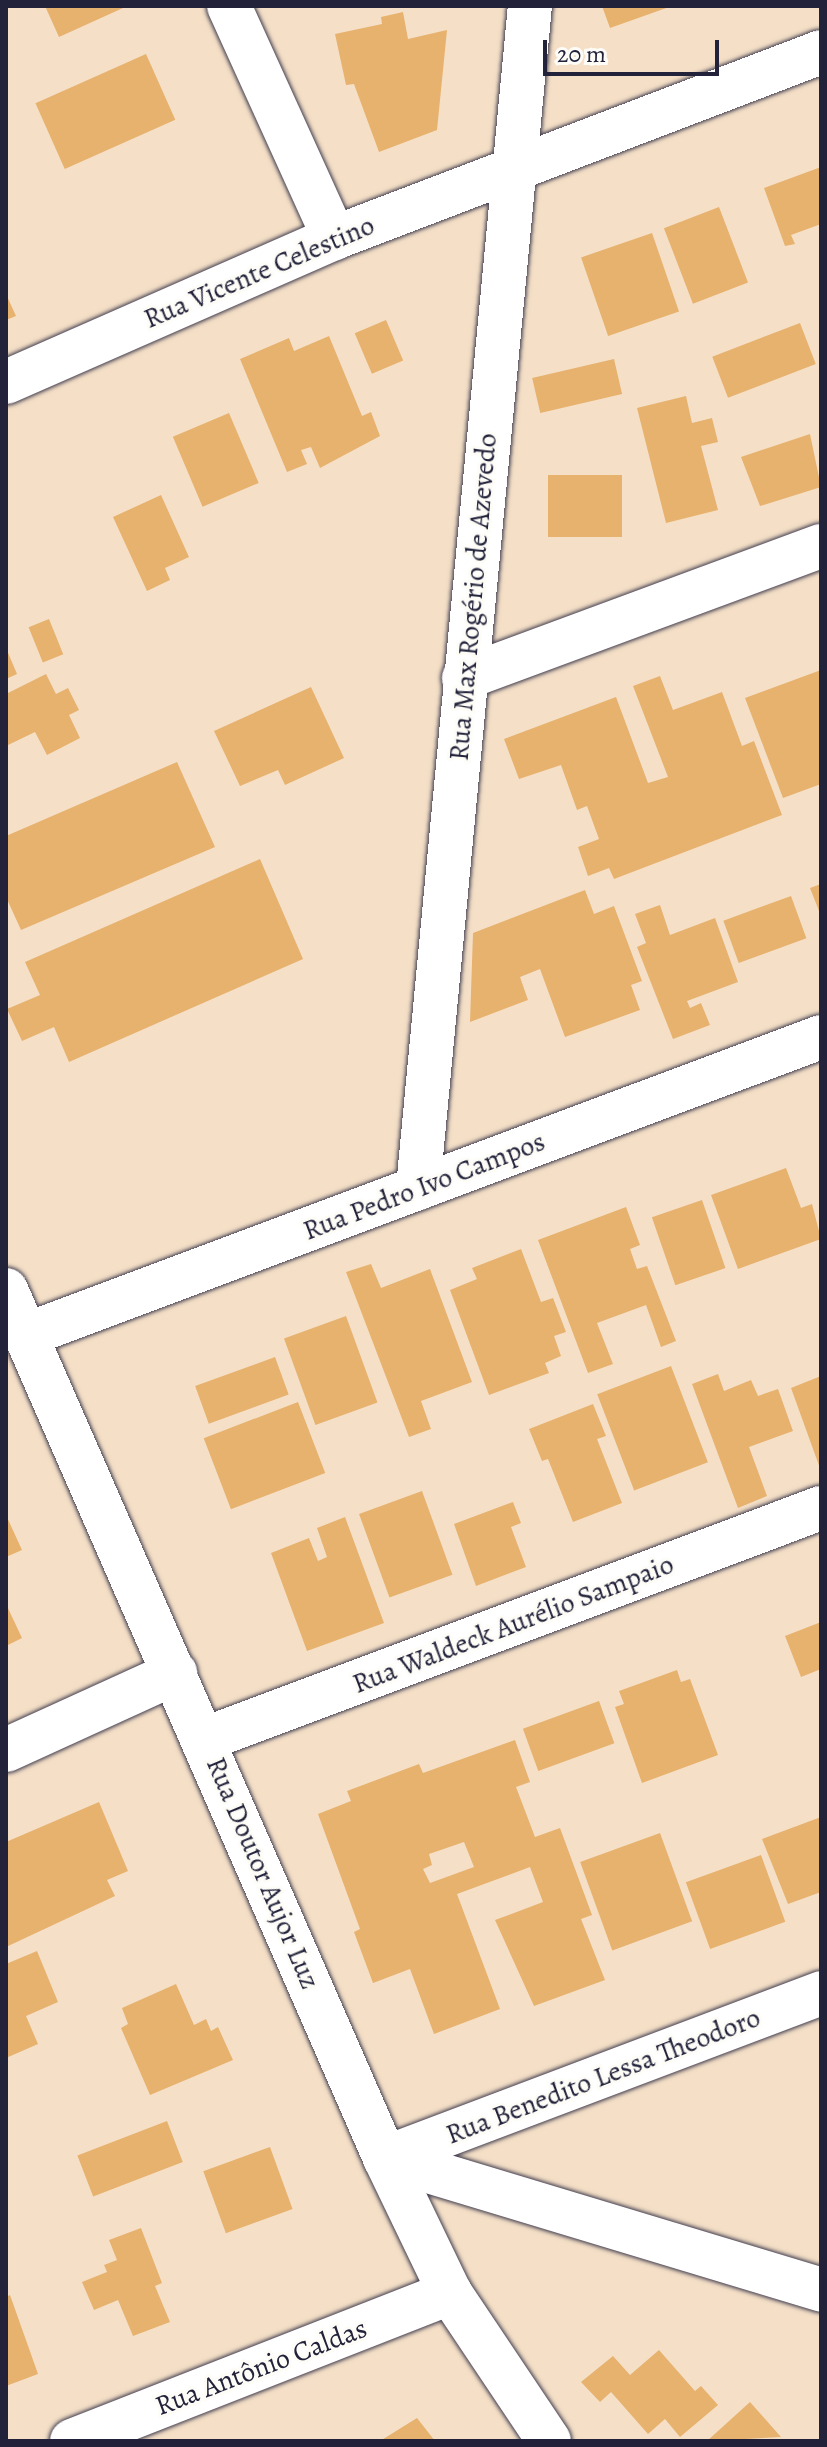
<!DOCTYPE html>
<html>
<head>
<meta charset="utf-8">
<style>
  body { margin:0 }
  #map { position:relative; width:827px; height:2447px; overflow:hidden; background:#f5e0c7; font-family:Alegreya,serif }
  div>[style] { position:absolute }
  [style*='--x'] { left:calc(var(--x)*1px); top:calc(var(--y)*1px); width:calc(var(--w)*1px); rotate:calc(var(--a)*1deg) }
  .building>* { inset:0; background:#e7b16e; transform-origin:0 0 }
  .roads { filter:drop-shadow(0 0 2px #423e50) drop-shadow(0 0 2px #423e50) }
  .minor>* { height:44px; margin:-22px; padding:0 22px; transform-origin:22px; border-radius:22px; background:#fff }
  .tertiary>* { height:44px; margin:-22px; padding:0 22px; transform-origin:22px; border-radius:22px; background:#fff }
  span { translate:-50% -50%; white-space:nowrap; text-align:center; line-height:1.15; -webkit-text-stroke:6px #fdfcf7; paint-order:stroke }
  .street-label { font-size:28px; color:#22223b }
  .frame { position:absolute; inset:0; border:8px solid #22223b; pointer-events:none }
  .scale { position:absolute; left:543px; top:40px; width:176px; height:36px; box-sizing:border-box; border:4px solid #22223b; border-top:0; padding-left:10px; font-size:24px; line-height:28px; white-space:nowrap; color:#22223b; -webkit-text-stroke:6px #fdfcf7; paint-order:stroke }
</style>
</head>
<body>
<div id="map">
  <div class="building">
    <div style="clip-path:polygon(45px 6px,122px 6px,123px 8px,59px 37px)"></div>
    <div style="clip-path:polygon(602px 6px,672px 6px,610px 28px)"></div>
    <div style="clip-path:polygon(403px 12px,408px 39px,447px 30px,437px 130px,379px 152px,354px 84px,346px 85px,335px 34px,382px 24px,381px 17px)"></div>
    <div style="left:146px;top:54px;width:72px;height:121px;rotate:66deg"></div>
    <div style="clip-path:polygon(821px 167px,821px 224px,791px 235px,795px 244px,785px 246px,764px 188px)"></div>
    <div style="left:719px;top:207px;width:81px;height:59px;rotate:69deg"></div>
    <div style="left:652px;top:233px;width:83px;height:75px;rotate:71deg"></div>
    <div style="clip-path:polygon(6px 294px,16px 316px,6px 320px)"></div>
    <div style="left:386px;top:320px;width:44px;height:34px;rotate:67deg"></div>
    <div style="left:800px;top:323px;width:44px;height:94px;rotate:69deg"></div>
    <div style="clip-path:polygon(329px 336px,362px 416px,371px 412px,380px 436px,320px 468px,311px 447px,301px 450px,307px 464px,287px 472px,240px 359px,289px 338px,294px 351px)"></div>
    <div style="left:614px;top:359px;width:36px;height:84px;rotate:77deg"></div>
    <div style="clip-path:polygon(686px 396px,692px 423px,712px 418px,718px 442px,701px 446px,718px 510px,666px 523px,637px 408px)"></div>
    <div style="left:229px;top:413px;width:76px;height:61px;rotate:67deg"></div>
    <div style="clip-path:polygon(810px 434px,821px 487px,760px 506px,741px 457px)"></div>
    <div style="left:548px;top:475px;width:74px;height:62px"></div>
    <div style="clip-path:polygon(161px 495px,189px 557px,165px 568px,170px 580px,147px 591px,113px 517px)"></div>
    <div style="left:49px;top:619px;width:38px;height:22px;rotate:68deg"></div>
    <div style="clip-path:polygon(6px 648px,17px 674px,6px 679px)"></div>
    <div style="clip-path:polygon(821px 670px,821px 784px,783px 798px,745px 698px)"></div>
    <div style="clip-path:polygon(46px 674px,56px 694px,68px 688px,79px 710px,69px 715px,80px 738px,47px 755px,35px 732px,6px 746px,6px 694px)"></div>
    <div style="clip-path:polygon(660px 676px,673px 710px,722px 692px,742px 746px,754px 741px,782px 815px,614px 879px,609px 868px,588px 876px,578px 847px,599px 839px,587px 806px,577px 810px,561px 765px,519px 779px,504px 739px,616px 697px,648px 783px,668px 777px,633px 686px)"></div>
    <div style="clip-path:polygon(311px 687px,344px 758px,285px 785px,278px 770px,240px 786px,214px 731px)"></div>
    <div style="clip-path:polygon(177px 762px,215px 847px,21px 930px,6px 897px,6px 836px)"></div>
    <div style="clip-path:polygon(260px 859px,303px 959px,69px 1062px,54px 1027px,22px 1041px,7px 1009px,40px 995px,25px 962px)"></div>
    <div style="clip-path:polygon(821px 884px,821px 916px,810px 888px)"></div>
    <div style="clip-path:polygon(585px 890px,594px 914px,614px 906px,642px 981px,631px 985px,640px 1010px,565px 1037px,540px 969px,520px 977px,528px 1000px,470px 1022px,473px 933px)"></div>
    <div style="left:791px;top:896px;width:45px;height:72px;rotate:70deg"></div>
    <div style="clip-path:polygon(660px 905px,670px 935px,715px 918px,738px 982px,687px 1001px,690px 1008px,701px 1003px,710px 1025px,673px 1039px,637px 947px,646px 943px,635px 914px)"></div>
    <div style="clip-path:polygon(786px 1168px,801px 1208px,812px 1204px,821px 1239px,738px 1269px,711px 1195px)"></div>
    <div style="left:702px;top:1200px;width:72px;height:53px;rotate:71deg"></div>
    <div style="clip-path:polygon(626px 1207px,640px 1245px,630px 1249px,637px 1269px,647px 1266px,676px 1341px,661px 1347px,646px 1305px,597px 1323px,613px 1364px,588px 1373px,538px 1240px)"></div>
    <div style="clip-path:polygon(521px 1249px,541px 1302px,553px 1298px,566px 1332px,554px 1336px,561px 1356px,545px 1363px,549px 1373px,489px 1395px,450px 1290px,477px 1279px,472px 1268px)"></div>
    <div style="clip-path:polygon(371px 1264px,381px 1288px,430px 1269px,472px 1382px,421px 1401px,431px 1429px,409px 1437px,346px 1272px)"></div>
    <div style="left:346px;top:1316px;width:92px;height:66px;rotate:70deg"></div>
    <div style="left:275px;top:1357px;width:40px;height:85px;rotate:70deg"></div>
    <div style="left:671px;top:1366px;width:103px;height:79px;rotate:69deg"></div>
    <div style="clip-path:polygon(718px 1374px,724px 1391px,751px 1380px,758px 1396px,778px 1389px,793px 1431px,749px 1447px,767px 1496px,738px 1508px,692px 1384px)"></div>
    <div style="clip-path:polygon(821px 1376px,821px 1471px,791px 1388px)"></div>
    <div style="left:298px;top:1402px;width:76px;height:101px;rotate:69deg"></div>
    <div style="clip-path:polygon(593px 1404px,606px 1436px,597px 1439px,622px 1503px,573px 1522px,548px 1459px,542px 1461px,529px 1429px)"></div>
    <div style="left:422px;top:1491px;width:89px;height:67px;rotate:70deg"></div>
    <div style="clip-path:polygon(513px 1502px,521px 1523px,511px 1527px,526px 1567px,476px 1586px,454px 1524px)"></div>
    <div style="clip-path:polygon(6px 1515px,22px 1550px,6px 1557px)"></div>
    <div style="clip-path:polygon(345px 1517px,384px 1623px,307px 1651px,271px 1553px,309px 1538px,318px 1561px,327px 1557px,317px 1528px)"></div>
    <div style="clip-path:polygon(6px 1604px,22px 1638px,6px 1646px)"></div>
    <div style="clip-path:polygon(821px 1622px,821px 1669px,801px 1677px,785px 1636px)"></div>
    <div style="clip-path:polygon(677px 1670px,681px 1682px,690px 1679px,718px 1755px,642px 1783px,615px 1707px,624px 1704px,619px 1691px)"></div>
    <div style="left:599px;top:1701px;width:45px;height:81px;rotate:70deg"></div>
    <div style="clip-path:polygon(evenodd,515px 1740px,530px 1782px,516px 1787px,535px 1837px,560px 1828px,592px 1915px,581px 1919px,605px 1980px,534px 2006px,495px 1920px,543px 1902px,530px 1867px,457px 1894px,500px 2009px,434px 2034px,410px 1969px,373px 1983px,354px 1932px,360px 1929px,318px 1814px,351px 1801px,347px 1791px,419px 1764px,423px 1773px,515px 1740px,464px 1842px,474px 1867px,430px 1883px,423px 1869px,432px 1865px,429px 1854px,464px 1842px)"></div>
    <div style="clip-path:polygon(99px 1802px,128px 1871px,107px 1880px,115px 1896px,6px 1947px,6px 1842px)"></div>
    <div style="clip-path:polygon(821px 1817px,821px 1892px,788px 1904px,762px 1839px)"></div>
    <div style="left:660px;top:1833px;width:94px;height:85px;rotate:70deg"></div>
    <div style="left:761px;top:1855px;width:71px;height:80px;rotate:70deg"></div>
    <div style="clip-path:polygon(37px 1951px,58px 2002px,26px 2016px,38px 2044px,6px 2058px,6px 1964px)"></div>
    <div style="clip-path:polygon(176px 1984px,194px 2025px,206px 2019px,211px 2031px,218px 2027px,233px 2060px,150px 2095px,121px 2028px,128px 2024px,122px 2008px)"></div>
    <div style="left:167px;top:2121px;width:44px;height:96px;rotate:69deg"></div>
    <div style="left:270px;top:2147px;width:66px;height:71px;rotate:70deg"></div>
    <div style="clip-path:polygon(141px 2228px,162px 2283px,155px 2286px,170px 2322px,133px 2336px,118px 2300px,94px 2310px,82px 2282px,107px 2272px,104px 2265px,117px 2260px,109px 2240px)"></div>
    <div style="clip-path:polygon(10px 2295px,38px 2374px,6px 2386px,6px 2297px)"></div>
    <div style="clip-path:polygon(659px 2350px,695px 2391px,701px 2386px,718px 2405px,680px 2437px,665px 2419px,648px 2434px,611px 2392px,600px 2402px,581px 2382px,613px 2356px,630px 2375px)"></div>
    <div style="clip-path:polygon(750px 2402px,781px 2437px,707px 2441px)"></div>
    <div style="clip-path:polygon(417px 2418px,435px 2441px,380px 2441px)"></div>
  </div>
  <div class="roads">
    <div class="minor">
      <div style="--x:229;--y:6;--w:255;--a:65.6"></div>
      <div style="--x:6;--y:382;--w:358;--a:-23.7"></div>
      <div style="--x:334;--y:238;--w:521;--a:-20.9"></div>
      <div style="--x:464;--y:678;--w:381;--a:-20.3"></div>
      <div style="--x:418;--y:1188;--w:1187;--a:-84.59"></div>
      <div style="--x:26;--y:1335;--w:849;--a:-20.55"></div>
      <div style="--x:205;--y:1739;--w:658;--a:-20.56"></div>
      <div style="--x:6;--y:1750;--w:186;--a:-24.5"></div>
      <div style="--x:385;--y:2158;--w:466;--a:-20.7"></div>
      <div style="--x:385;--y:2158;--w:456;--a:16.8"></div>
      <div style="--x:72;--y:2441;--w:406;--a:-21.4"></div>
    </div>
    <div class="tertiary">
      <div style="--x:6;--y:1290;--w:947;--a:66.41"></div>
      <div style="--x:385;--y:2158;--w:150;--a:64.3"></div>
      <div style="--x:450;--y:2293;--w:178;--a:56.2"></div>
    </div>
  </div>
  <div class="street-label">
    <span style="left:259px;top:272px;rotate:-23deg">Rua Vicente Celestino</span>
    <span style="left:473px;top:597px;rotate:-85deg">Rua Max Rogério de Azevedo</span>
    <span style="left:424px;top:1186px;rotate:-21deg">Rua Pedro Ivo Campos</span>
    <span style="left:513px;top:1624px;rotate:-21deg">Rua Waldeck Aurélio Sampaio</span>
    <span style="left:263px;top:1873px;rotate:67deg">Rua Doutor Aujor Luz</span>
    <span style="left:603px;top:2076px;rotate:-21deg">Rua Benedito Lessa Theodoro</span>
    <span style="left:261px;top:2367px;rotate:-21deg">Rua Antônio Caldas</span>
  </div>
  <div class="frame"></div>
  <div class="scale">20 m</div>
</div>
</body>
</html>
